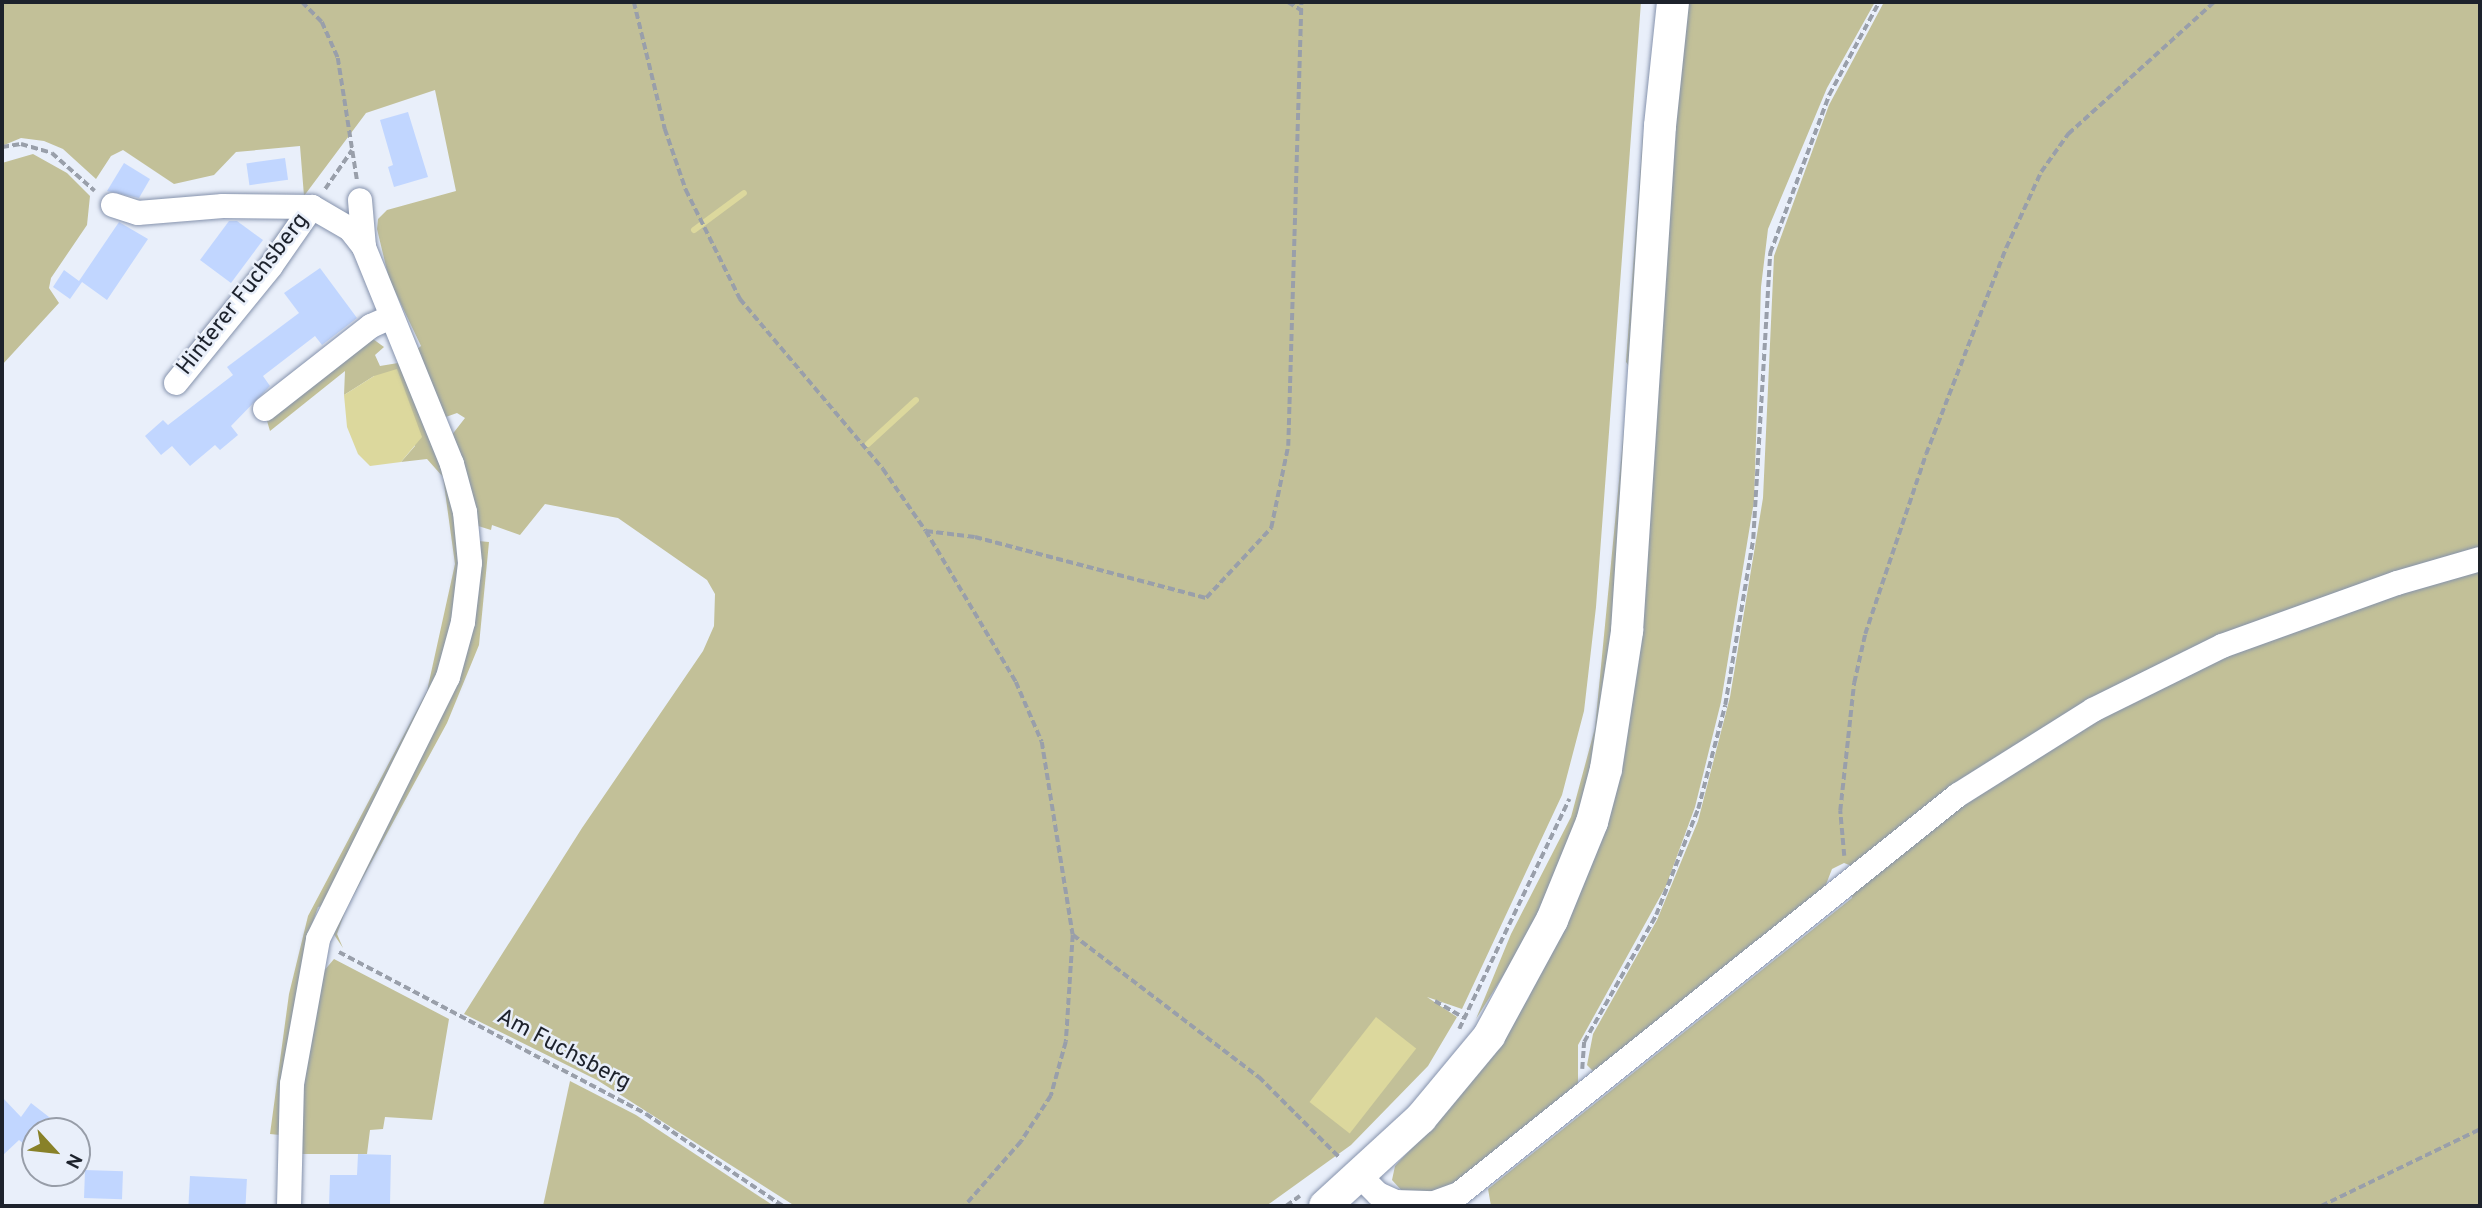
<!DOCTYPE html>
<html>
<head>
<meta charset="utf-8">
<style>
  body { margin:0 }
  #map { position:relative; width:2482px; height:1208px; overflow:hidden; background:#e9effa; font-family:Overpass,sans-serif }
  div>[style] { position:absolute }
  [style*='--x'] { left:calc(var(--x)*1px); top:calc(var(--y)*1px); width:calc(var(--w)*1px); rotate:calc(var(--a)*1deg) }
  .green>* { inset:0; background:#c2c098 }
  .water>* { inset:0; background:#dcd89d; transform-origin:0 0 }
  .stream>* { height:6px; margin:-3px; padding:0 3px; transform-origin:3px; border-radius:3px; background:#dcd89d }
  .building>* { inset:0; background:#c1d6ff; transform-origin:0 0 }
  .path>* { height:3.5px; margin-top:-1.75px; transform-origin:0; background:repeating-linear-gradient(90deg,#999faa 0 7px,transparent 0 10.5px) }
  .roads { filter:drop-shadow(0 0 2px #8592ac) drop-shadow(0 0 2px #8592ac) }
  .minor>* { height:24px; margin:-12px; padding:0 12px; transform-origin:12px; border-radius:12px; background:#fff }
  .major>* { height:32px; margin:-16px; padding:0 16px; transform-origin:16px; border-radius:16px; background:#fff }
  span { translate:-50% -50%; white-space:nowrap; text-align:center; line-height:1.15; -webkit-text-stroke:5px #e9effa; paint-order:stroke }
  .street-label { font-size:23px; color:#1d222c }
  .frame { position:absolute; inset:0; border:4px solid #1d222c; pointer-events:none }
  .north { position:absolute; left:21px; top:1117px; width:70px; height:70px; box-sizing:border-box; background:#e9effa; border:2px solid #979da8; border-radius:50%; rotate:117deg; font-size:19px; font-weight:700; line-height:28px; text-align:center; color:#1d222c }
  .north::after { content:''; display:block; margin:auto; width:24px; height:32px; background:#888128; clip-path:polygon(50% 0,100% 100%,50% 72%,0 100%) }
</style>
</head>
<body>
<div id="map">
  <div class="green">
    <div style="clip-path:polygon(2px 2px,1641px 2px,1596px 607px,1584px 711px,1562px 795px,1462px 1009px,1427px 997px,1457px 1017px,1428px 1066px,1351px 1145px,1266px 1206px,795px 1206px,597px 1080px,464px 1014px,582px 828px,703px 651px,714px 626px,715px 594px,707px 580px,618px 518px,545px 504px,520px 535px,492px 525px,491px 530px,475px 525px,451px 436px,465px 418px,457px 413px,443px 418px,415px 351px,421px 346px,389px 279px,377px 229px,378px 219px,387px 210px,456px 191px,435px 90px,366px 113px,304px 196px,300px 146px,236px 152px,214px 175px,174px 184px,123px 150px,111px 156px,96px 179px,63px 149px,44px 141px,21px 138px,2px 146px)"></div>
    <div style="clip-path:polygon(1686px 2px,1875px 2px,1827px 88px,1768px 229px,1761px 287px,1754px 501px,1721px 702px,1695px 807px,1666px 886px,1578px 1045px,1578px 1083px,1466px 1177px,1438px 1192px,1403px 1192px,1392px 1180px,1395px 1166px,1442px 1116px,1528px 999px,1607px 817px)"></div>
    <div style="clip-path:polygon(1884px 2px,2480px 2px,2480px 1206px,1491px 1206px,1488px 1189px,1852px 898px,1852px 866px,1844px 863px,1832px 869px,1825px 887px,1594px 1072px,1587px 1065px,1593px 1034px,1657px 920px,1698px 821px,1730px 697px,1763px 498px,1774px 256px,1829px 105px)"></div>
    <div style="clip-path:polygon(1643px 135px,1645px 135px,1629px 366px,1626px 362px)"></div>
    <div style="clip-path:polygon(33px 154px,67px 173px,90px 196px,87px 225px,51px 278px,49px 288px,59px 303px,2px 365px,2px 163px)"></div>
    <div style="clip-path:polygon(373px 339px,384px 347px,375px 355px,380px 366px,398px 363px,447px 469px,464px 560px,447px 655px,323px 906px,318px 907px,308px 936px,280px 1135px,270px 1134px,289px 994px,308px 916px,427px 691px,455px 564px,443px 477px,427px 459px,401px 462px,415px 446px,374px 376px,344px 395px,345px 371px,270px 431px,267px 421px,360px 344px)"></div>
    <div style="clip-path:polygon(1629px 378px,1617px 582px,1601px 728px,1577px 818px,1530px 933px,1476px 1019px,1511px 934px,1571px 817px,1595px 728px)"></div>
    <div style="clip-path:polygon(478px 541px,489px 542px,479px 645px,447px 723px,346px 909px,337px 934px,343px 948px,331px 930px,474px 625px,479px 590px)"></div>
    <div style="clip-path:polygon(334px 959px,449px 1019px,432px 1120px,385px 1117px,383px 1129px,370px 1130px,367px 1154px,298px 1154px,308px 1043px,323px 972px)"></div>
    <div style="clip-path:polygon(570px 1081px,636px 1115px,774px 1206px,543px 1206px)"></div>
  </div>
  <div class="water">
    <div style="clip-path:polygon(397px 369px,422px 437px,401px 462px,370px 466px,358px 454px,347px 427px,344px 395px,374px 376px)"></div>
    <div style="left:1376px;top:1017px;width:51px;height:108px;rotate:38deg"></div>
  </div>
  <div class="stream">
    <div style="--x:694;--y:230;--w:62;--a:-36.5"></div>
    <div style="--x:868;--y:444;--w:65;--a:-42.5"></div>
  </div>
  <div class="building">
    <div style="clip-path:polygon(408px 112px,428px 177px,394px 187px,388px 167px,393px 165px,380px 120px)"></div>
    <div style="left:285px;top:158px;width:22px;height:39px;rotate:82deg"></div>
    <div style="clip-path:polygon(124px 163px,150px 179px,139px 198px,107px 191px)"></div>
    <div style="clip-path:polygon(229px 221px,237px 221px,263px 240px,231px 283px,200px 260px)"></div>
    <div style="clip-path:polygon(119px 222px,148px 239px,107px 300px,82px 282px,70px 299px,53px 287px,64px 270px,79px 281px)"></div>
    <div style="clip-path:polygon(320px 268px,357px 318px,322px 345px,315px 336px,263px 376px,270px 386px,231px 426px,238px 435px,220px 450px,215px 445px,190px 466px,172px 446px,161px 455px,145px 436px,163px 420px,168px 425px,233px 375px,227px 367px,299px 313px,284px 293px)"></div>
    <div style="clip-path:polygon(2px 1097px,21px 1117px,31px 1103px,67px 1131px,35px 1131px,35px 1153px,19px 1140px,2px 1156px)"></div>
    <div style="clip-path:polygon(358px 1154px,391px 1155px,390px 1205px,329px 1206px,330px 1175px,357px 1175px)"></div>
    <div style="left:85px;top:1170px;width:38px;height:28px;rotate:2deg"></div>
    <div style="left:190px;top:1176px;width:57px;height:30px;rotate:3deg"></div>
  </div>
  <div class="path">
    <div style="--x:302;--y:2;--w:28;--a:45"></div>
    <div style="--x:322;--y:22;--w:39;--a:66"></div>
    <div style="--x:338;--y:58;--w:123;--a:81.1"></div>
    <div style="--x:634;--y:2;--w:131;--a:76.3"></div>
    <div style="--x:665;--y:129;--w:65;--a:71"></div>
    <div style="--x:686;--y:190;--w:122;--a:63.6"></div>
    <div style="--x:740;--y:299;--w:222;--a:49.9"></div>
    <div style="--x:883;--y:469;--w:75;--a:55.3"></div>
    <div style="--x:926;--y:531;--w:176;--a:59.2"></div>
    <div style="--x:1016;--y:682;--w:65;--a:66.6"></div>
    <div style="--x:1042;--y:742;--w:195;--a:80.9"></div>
    <div style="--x:1073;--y:935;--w:107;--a:93.7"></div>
    <div style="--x:1066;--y:1042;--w:56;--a:105.5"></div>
    <div style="--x:1051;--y:1096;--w:55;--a:123.1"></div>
    <div style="--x:1021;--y:1142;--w:85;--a:131.2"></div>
    <div style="--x:1288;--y:2;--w:15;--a:32"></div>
    <div style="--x:2;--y:147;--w:19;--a:-9"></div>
    <div style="--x:21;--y:144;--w:32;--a:16"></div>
    <div style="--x:52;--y:153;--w:57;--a:41.5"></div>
    <div style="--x:325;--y:189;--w:47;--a:-55.3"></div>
    <div style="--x:926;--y:531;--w:49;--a:7"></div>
    <div style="--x:975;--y:537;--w:239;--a:14.8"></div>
    <div style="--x:1206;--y:598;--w:96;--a:-47.1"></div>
    <div style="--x:1271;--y:528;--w:84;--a:-78.3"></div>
    <div style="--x:1288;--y:446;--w:444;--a:-88.3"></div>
    <div style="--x:1844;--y:856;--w:45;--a:-95.1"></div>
    <div style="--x:1840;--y:811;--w:129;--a:-83.8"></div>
    <div style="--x:1854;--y:683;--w:50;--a:-77.3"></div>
    <div style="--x:1865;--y:634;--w:190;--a:-71.3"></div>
    <div style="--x:1926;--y:454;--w:221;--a:-68.8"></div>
    <div style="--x:2006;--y:248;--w:84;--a:-65.3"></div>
    <div style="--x:2041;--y:172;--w:47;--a:-54.6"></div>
    <div style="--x:2068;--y:134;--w:197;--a:-42.1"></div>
    <div style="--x:1073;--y:935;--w:234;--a:37.4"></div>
    <div style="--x:1259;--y:1077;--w:115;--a:45"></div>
    <div style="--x:339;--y:952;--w:347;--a:27.8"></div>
    <div style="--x:646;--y:1114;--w:165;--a:33.9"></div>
    <div style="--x:1435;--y:1001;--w:34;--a:30"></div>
    <div style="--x:1459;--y:1029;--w:255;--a:-64.4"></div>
    <div style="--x:1582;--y:1069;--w:27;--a:-86"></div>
    <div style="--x:1584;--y:1042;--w:146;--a:-60.4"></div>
    <div style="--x:1656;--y:915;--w:114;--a:-68.4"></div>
    <div style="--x:1698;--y:809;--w:107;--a:-75.4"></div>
    <div style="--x:1725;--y:705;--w:168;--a:-80.4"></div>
    <div style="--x:1753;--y:539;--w:287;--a:-86.6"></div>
    <div style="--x:1770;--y:253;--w:169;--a:-69.5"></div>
    <div style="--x:1829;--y:95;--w:106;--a:-61.7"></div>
    <div style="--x:1286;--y:1206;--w:17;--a:-36"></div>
    <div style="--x:2321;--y:1206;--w:177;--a:-25.8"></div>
  </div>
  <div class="roads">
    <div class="minor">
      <div style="--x:113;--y:205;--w:26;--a:18"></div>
      <div style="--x:138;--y:213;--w:85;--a:-4.7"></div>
      <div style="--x:223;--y:206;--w:89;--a:0.6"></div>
      <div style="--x:312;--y:207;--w:44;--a:30.1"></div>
      <div style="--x:350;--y:229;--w:23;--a:52"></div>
      <div style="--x:176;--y:383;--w:151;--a:-50.9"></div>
      <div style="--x:271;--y:266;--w:72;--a:-55.2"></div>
      <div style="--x:265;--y:409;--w:135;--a:-38.1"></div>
      <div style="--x:371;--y:326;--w:20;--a:-24"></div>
      <div style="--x:1360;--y:1176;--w:25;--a:45"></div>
      <div style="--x:1378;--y:1194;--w:20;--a:24"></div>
      <div style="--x:1396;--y:1202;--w:38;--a:2"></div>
      <div style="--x:1434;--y:1203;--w:27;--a:-20"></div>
      <div style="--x:1459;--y:1194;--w:639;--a:-38.65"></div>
      <div style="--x:1958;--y:795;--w:160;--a:-32.2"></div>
      <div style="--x:2093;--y:710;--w:144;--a:-26.4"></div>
      <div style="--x:2222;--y:646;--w:186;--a:-19.8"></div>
      <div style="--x:2397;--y:583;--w:86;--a:-16.1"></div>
      <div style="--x:289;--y:1206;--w:122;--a:-88.6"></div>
      <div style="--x:292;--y:1084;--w:147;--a:-79.8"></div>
      <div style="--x:318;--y:939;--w:292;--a:-63.6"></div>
      <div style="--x:448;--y:677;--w:57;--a:-74.7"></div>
      <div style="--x:463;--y:622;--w:59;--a:-83.2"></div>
      <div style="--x:470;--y:563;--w:51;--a:-95.6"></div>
      <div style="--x:465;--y:512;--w:50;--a:-105.2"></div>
      <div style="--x:452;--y:464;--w:234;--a:-112.1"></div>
      <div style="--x:364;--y:247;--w:47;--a:-94.9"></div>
    </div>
    <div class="major">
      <div style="--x:1325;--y:1206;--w:130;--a:-42.5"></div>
      <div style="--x:1421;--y:1118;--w:107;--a:-50.3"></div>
      <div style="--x:1489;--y:1036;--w:132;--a:-61.5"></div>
      <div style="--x:1552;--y:920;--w:106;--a:-67.8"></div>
      <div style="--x:1592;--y:822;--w:55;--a:-75.2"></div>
      <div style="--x:1606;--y:769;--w:140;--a:-81.3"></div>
      <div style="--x:1627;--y:631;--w:506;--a:-86.26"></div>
      <div style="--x:1660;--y:126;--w:125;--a:-84"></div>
    </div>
  </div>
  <div class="street-label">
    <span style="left:244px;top:295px;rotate:-52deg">Hinterer Fuchsberg</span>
    <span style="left:563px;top:1051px;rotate:28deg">Am Fuchsberg</span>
  </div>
  <div class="frame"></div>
  <div class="north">N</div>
</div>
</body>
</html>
